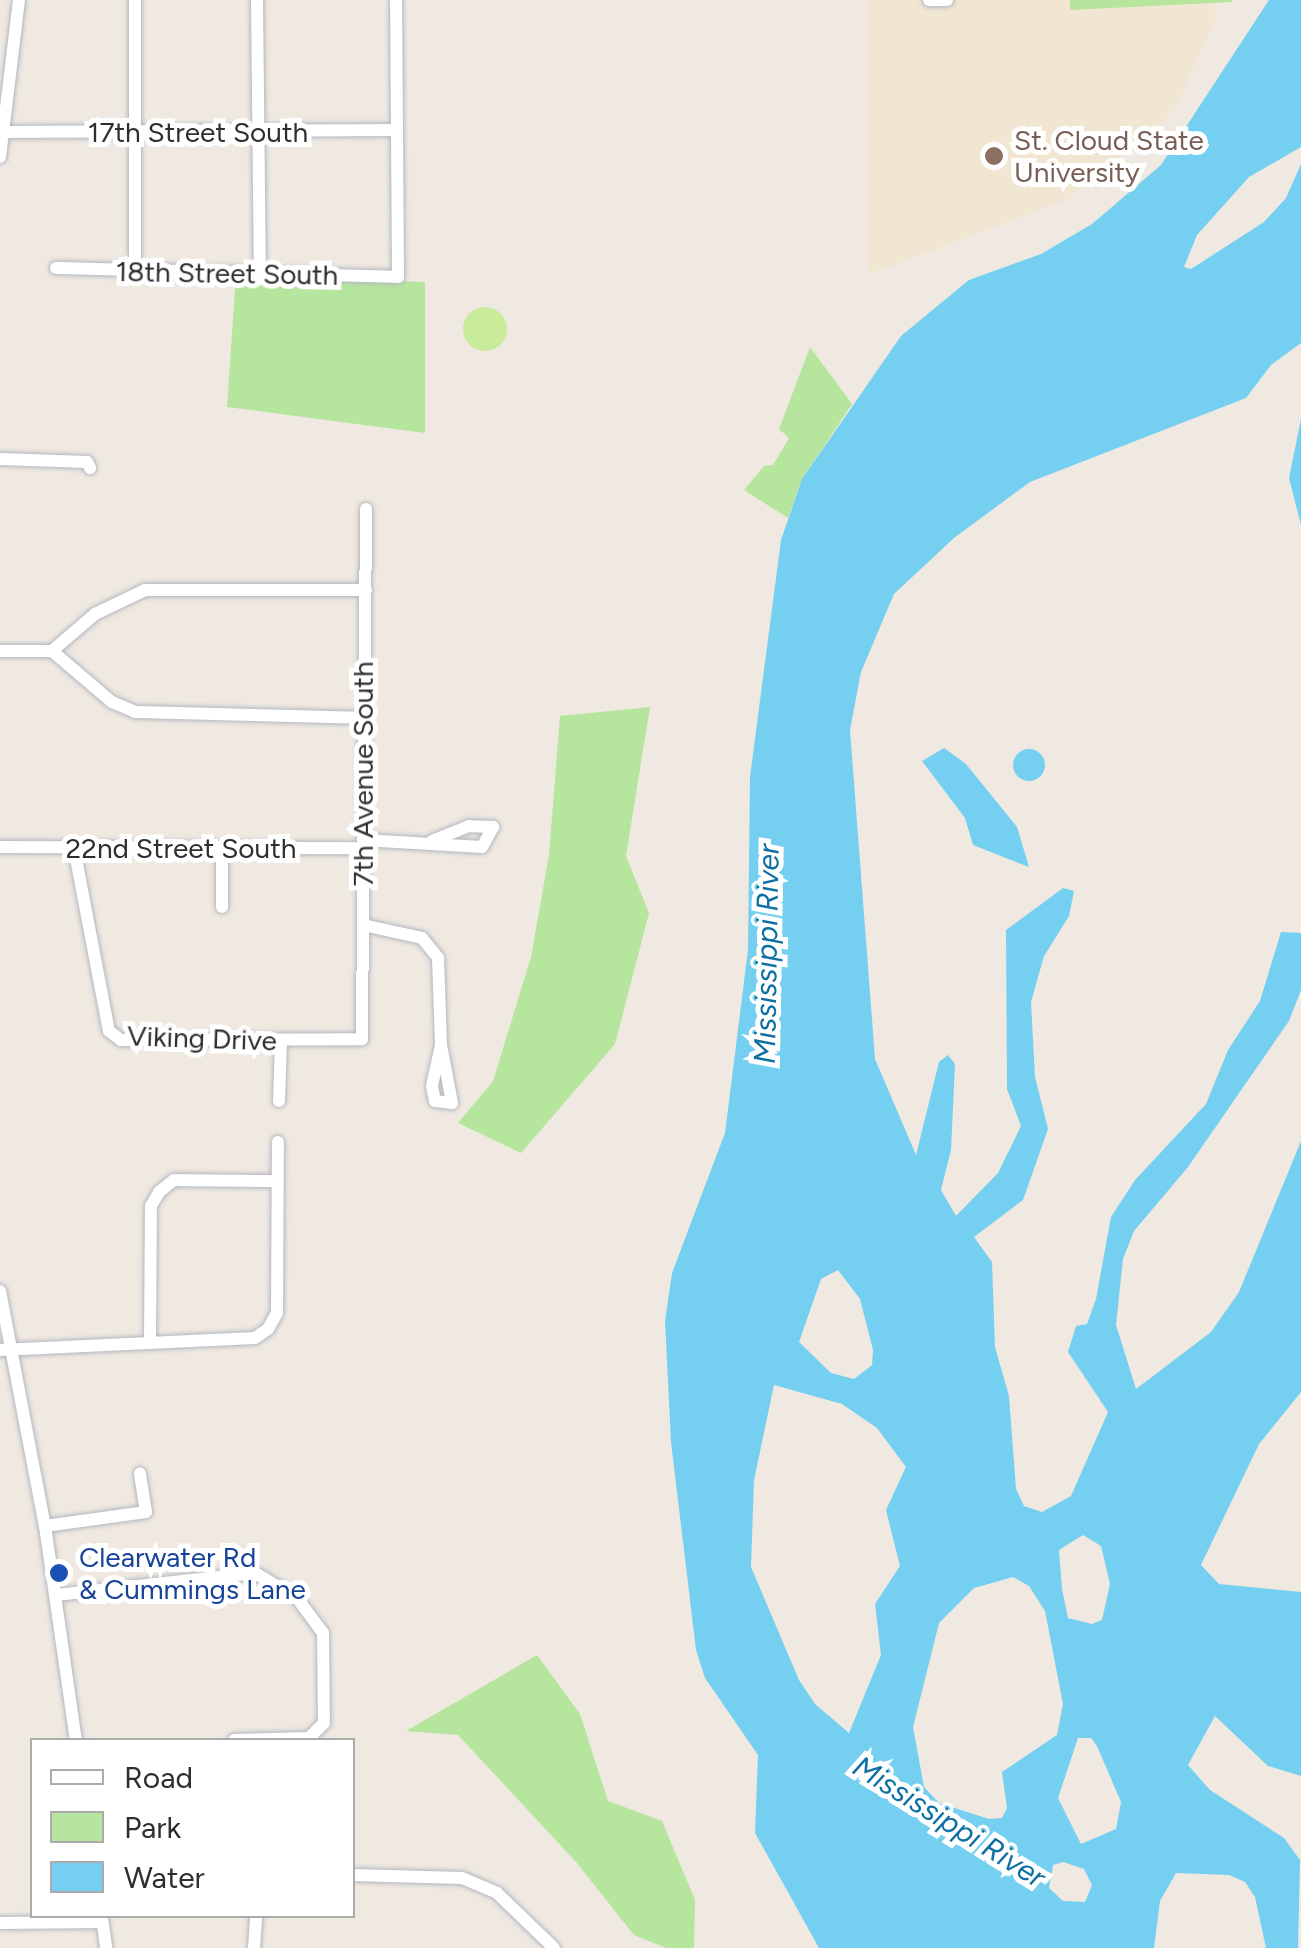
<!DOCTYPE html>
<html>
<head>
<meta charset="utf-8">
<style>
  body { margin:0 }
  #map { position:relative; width:1301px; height:1948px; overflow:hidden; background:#efe9e1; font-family:Figtree,sans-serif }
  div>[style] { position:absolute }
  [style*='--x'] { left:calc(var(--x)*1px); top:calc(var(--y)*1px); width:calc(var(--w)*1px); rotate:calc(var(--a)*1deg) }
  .education>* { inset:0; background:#f0e6d1 }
  .green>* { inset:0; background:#b6e59e }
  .pitch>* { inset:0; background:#c9ec9a }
  .round { border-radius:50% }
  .water>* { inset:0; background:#75cff0 }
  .roads { filter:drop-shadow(0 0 2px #b4b7c1) drop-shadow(0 0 2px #b4b7c1) }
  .minor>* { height:12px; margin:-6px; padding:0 6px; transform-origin:6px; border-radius:6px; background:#fff }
  .dots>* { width:28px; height:28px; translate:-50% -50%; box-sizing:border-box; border:5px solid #fff; border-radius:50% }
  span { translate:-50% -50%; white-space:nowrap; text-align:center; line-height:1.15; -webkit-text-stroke:10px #fff; paint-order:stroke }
  .street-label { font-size:28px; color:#2e2e2e }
  .education-label { font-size:28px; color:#785e54 }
  .left { translate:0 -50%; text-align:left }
  .transit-label { font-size:28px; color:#164399 }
  .water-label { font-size:30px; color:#0d6fa3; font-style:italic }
  .legend { position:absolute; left:30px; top:1738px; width:325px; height:180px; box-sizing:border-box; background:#fff; border:2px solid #ababab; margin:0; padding:12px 18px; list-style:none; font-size:30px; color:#2e2e2e }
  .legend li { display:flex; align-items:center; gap:20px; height:50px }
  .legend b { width:50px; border:2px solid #ababab }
</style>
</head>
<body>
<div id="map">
  <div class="education">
    <div style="clip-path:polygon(867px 0,1215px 0,1215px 22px,1173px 112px,1066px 200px,868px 275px)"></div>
  </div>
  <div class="green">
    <div style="clip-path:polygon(1070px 0,1232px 0,1232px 2px,1070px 10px)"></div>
    <div style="clip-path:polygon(236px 275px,425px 282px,425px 433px,227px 407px)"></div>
    <div style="clip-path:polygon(810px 347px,852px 404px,802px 479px,788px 518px,744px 490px,764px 466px,773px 465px,789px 438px,779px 429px)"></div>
    <div style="clip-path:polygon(650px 707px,626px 856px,649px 913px,615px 1044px,521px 1153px,458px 1123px,493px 1081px,531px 957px,549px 855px,560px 716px)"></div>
    <div style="clip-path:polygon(537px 1655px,580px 1714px,608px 1801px,662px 1821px,695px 1900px,694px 1948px,666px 1948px,634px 1935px,576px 1862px,458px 1735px,406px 1731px)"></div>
  </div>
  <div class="pitch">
    <div class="round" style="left:463px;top:307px;width:44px;height:44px"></div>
  </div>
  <div class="water">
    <div style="clip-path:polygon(evenodd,1269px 0,1301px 0,1301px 147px,1249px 177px,1197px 235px,1184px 267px,1191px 269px,1264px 222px,1286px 198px,1301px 164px,1301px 343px,1271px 365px,1246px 398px,1030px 482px,954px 538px,894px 594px,861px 672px,850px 730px,875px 1059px,916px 1155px,939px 1062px,948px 1055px,955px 1064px,951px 1150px,941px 1190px,956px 1216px,998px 1173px,1021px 1126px,1007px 1089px,1006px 930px,1063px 888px,1074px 891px,1069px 916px,1044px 956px,1031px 1002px,1035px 1077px,1048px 1129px,1023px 1200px,974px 1237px,992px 1262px,995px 1347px,1009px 1396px,1016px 1489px,1024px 1506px,1042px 1512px,1071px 1496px,1108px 1412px,1068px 1352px,1076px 1326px,1087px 1324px,1096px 1299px,1111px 1217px,1135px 1180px,1206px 1104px,1228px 1050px,1260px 1001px,1281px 932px,1301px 933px,1301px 990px,1289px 1021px,1188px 1167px,1134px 1231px,1123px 1259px,1116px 1325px,1136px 1389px,1211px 1332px,1239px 1292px,1301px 1141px,1301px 1392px,1259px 1444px,1201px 1565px,1219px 1584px,1301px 1592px,1301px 1776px,1268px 1766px,1215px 1716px,1188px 1765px,1210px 1790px,1284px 1838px,1300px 1860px,1298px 1948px,1266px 1948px,1255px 1897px,1245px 1882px,1229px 1875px,1176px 1873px,1160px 1901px,1154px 1948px,819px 1948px,755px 1833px,758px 1755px,705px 1678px,696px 1650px,671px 1442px,665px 1321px,672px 1273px,725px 1133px,748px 950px,750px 777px,781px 540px,802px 479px,901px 336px,969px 280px,1041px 254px,1092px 224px,1161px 165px,1269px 0,838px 1270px,860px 1299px,873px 1350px,872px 1365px,854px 1379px,831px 1373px,799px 1342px,821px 1279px,838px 1270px,1269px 0,774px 1385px,842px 1404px,877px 1428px,906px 1467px,886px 1510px,900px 1566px,875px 1604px,881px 1655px,849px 1733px,815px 1704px,799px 1680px,751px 1567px,754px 1480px,774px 1385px,1269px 0,1083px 1535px,1101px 1546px,1110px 1584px,1102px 1620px,1092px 1624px,1068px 1618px,1062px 1589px,1059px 1550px,1083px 1535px,1269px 0,1013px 1577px,1029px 1586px,1045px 1611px,1063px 1704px,1057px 1735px,1002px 1772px,1007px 1808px,1002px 1818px,989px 1819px,939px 1803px,924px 1787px,913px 1727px,939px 1623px,974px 1588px,1013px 1577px,1269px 0,1078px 1738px,1091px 1738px,1097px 1746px,1121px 1802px,1116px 1829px,1081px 1844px,1058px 1798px,1078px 1738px,1269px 0,1063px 1862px,1084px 1869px,1092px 1885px,1085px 1902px,1063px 1901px,1049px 1888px,1053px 1865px,1063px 1862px)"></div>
    <div style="clip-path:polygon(1301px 419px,1301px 525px,1289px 478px)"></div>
    <div style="clip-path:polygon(944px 748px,966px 764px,1017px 827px,1029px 867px,973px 845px,965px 818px,922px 761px)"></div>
    <div class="round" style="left:1013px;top:749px;width:32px;height:32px"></div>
  </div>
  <div class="roads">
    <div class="minor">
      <div style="--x:135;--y:0;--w:270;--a:90"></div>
      <div style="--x:257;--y:0;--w:273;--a:89.4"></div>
      <div style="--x:929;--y:0;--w:18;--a:0"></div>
      <div style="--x:0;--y:132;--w:397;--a:-0.3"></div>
      <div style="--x:0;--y:157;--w:158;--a:-83.1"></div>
      <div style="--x:56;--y:268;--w:342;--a:1.5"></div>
      <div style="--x:398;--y:277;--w:277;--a:-90.4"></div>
      <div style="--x:0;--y:459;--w:87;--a:2"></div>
      <div style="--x:87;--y:462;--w:7;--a:63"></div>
      <div style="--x:0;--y:651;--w:52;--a:0"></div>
      <div style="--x:52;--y:651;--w:57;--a:-40.7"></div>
      <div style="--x:95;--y:614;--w:55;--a:-25.6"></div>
      <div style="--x:145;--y:590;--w:221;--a:0"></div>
      <div style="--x:52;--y:651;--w:79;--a:40.4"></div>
      <div style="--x:112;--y:702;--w:25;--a:23"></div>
      <div style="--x:135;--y:712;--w:227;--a:1.5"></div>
      <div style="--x:363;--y:840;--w:119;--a:3.4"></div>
      <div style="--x:482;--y:847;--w:23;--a:-61"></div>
      <div style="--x:493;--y:827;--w:24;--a:-178"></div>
      <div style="--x:469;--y:826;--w:40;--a:158"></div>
      <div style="--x:0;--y:847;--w:363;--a:0.2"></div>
      <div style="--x:74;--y:848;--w:186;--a:79.2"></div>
      <div style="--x:109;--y:1031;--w:15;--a:37"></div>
      <div style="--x:121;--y:1040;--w:241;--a:-0.2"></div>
      <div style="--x:362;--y:1039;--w:530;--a:-89.57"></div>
      <div style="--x:222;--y:848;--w:59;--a:90"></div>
      <div style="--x:363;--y:925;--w:60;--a:12.4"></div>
      <div style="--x:422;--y:938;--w:26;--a:51"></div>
      <div style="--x:438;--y:958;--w:87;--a:88"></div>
      <div style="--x:441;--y:1045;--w:42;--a:102.4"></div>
      <div style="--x:432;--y:1086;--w:15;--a:79"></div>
      <div style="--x:435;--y:1101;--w:17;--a:7"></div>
      <div style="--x:452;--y:1103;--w:59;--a:-100.7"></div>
      <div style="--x:279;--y:1101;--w:60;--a:-88.1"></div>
      <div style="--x:0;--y:1291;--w:239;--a:79.2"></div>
      <div style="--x:45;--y:1526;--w:216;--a:81.8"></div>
      <div style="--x:150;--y:1342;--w:136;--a:-89.6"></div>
      <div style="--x:151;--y:1206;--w:16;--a:-60"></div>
      <div style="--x:159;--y:1192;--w:19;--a:-39"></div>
      <div style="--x:174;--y:1180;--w:103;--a:0.6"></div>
      <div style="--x:0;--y:1350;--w:255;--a:-2.7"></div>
      <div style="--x:255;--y:1338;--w:16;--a:-35"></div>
      <div style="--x:268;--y:1329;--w:18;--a:-61"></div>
      <div style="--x:277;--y:1313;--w:171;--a:-89.7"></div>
      <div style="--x:45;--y:1526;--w:102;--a:-7.9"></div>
      <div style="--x:146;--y:1512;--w:39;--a:-99"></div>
      <div style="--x:56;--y:1595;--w:200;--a:-6.3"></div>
      <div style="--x:255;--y:1573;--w:49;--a:30.8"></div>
      <div style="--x:297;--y:1598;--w:44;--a:53.4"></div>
      <div style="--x:323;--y:1633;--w:90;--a:89.4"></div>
      <div style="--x:324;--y:1723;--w:21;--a:135"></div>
      <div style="--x:309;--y:1738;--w:75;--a:178.5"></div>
      <div style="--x:352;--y:1875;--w:110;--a:1.6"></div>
      <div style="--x:462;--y:1878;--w:38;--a:23"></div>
      <div style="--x:497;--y:1893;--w:79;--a:44"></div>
      <div style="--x:102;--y:1918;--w:30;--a:82"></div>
      <div style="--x:0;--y:1923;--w:102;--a:-0.6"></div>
      <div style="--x:254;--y:1948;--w:32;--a:-86"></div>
    </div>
  </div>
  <div class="dots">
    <div style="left:994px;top:156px;background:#8d6e63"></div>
    <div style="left:59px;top:1573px;background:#1a4fb4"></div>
  </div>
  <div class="street-label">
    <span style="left:198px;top:132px">17th Street South</span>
    <span style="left:227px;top:273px;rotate:1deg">18th Street South</span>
    <span style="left:363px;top:774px;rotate:-90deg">7th Avenue South</span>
    <span style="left:181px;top:848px">22nd Street South</span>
    <span style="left:202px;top:1038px;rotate:2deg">Viking Drive</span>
  </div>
  <div class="education-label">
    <span class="left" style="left:1014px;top:156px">St. Cloud State<br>University</span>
  </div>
  <div class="transit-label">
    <span class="left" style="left:79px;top:1573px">Clearwater Rd<br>&amp; Cummings Lane</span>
  </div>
  <div class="water-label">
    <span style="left:767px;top:954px;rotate:-89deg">Mississippi River</span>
    <span style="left:949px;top:1822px;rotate:32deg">Mississippi River</span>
  </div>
  <ul class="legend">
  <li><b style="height:12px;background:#fff"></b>Road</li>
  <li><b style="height:28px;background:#b6e59e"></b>Park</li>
  <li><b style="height:28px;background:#75cff0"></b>Water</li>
  </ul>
</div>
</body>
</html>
